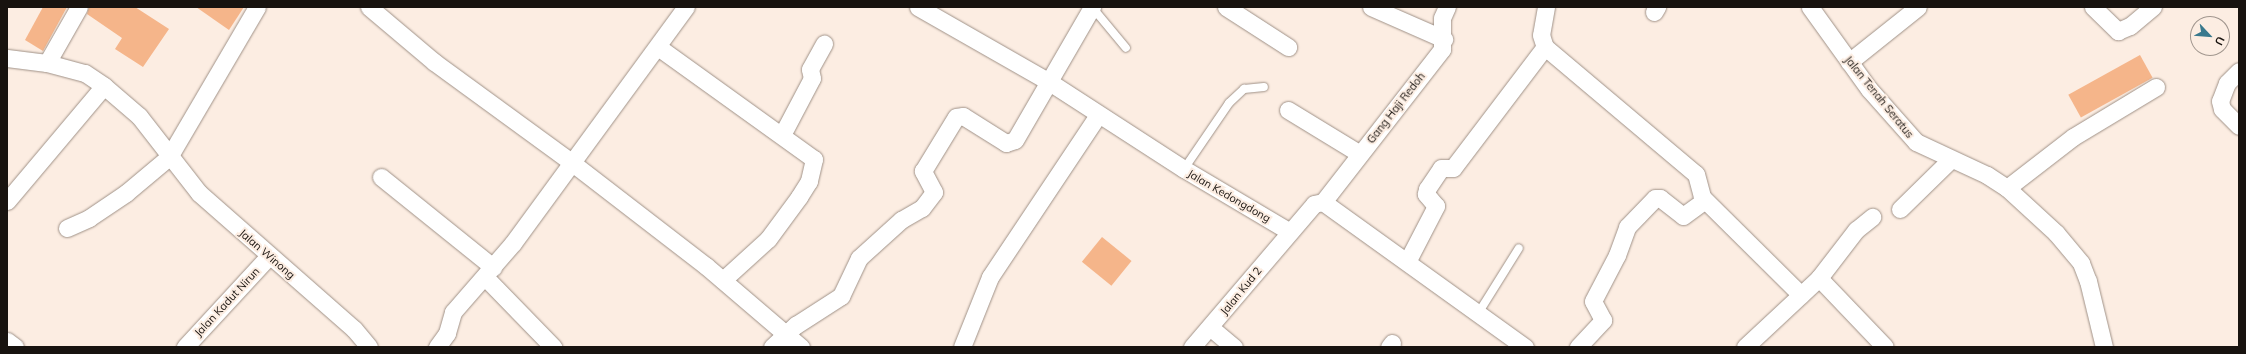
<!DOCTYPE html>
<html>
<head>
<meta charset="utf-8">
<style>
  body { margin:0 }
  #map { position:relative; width:2246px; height:354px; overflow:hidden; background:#fcede2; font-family:Mulish,sans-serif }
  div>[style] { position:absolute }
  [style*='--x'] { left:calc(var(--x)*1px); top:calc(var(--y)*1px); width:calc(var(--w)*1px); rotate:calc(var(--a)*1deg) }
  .building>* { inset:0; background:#f5b58a; transform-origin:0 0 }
  .roads { filter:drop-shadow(0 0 1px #9f9187) drop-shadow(0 0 1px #9f9187) }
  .lane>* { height:8px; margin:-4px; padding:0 4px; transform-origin:4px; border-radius:4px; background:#fff }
  .street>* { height:17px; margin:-8.5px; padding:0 8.5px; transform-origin:8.5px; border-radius:8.5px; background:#fff }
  span { translate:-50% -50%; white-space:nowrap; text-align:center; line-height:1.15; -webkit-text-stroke:4px #fcede2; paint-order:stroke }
  .street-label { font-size:11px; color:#18130f }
  .frame { position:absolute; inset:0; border:8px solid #18130f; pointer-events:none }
  .north { position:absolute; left:2190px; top:16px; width:40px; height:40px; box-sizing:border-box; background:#fcede2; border:1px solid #a1968e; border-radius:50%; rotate:116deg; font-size:11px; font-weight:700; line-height:16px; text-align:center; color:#18130f }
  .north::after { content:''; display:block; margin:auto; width:14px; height:18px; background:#39798d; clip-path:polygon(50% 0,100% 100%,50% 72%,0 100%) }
</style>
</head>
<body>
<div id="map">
  <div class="building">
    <div style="clip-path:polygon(43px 7px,67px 7px,43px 51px,25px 40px)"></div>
    <div style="clip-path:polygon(89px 7px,135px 7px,169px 29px,143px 67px,115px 49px,122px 38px,87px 14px)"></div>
    <div style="clip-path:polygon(196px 7px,244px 7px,229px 30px)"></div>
    <div style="left:2140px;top:55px;width:26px;height:82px;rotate:61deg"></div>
    <div style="left:1102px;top:237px;width:38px;height:32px;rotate:39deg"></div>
  </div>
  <div class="roads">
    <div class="lane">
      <div style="--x:1092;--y:7;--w:53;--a:50.3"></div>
      <div style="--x:1184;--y:169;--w:80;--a:-55.7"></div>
      <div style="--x:1229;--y:103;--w:21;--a:-43"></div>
      <div style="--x:1244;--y:89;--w:20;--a:-6"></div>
      <div style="--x:1479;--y:312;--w:75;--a:-58"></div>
    </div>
    <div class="street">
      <div style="--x:369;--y:7;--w:85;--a:40.2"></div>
      <div style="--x:434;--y:62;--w:170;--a:36.1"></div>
      <div style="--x:571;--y:162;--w:170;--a:37.6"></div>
      <div style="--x:706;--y:266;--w:125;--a:40.5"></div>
      <div style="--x:918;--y:7;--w:153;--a:29.7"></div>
      <div style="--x:1051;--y:83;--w:158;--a:32.9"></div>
      <div style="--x:1184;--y:169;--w:123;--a:30.7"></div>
      <div style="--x:1226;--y:7;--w:74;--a:32.8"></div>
      <div style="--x:1371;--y:7;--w:80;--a:23.7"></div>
      <div style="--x:1546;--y:7;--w:28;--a:100"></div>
      <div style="--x:1541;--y:35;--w:13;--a:72"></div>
      <div style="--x:1545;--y:47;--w:197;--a:40.1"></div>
      <div style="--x:1696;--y:174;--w:24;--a:75"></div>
      <div style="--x:1702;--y:197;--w:139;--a:44.7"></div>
      <div style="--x:1810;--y:7;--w:101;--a:54.3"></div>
      <div style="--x:1869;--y:89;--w:71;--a:48.4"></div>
      <div style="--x:1916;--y:142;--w:78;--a:24.9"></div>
      <div style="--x:1987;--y:175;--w:24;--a:33"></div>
      <div style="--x:2007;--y:188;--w:67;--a:42.6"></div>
      <div style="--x:2056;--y:233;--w:39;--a:50"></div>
      <div style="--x:2081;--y:263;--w:19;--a:69"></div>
      <div style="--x:2088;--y:281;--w:68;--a:76.4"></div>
      <div style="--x:2093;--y:7;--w:35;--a:44"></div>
      <div style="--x:2118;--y:31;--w:13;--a:-23"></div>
      <div style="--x:2130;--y:26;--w:30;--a:-40"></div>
      <div style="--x:1654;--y:12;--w:6;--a:-59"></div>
      <div style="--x:658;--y:47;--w:192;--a:35.7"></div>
      <div style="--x:814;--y:159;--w:23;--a:103"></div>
      <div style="--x:809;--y:181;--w:19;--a:122"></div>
      <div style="--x:799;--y:197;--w:52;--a:126.4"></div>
      <div style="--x:768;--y:239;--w:61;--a:137.7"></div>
      <div style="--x:7;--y:58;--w:40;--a:7.1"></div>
      <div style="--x:47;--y:63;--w:39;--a:15"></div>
      <div style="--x:85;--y:73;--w:23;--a:34"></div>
      <div style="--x:104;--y:86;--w:46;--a:40.6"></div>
      <div style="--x:139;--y:116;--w:98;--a:52.1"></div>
      <div style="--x:199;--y:193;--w:206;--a:41.3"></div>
      <div style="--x:354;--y:329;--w:23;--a:50"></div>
      <div style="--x:1849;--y:62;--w:88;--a:-38.6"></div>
      <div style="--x:47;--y:63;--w:64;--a:-60.3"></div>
      <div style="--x:2239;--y:71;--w:17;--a:135"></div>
      <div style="--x:2227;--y:83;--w:19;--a:111"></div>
      <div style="--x:2220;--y:101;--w:8;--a:76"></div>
      <div style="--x:2222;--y:109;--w:24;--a:45"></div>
      <div style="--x:1288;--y:110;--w:84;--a:31.4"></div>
      <div style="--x:782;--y:135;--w:64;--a:-62.2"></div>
      <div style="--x:812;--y:78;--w:9;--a:-103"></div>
      <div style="--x:810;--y:69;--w:29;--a:-61"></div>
      <div style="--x:381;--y:177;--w:144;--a:38.8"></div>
      <div style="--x:2007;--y:188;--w:83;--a:-37.7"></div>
      <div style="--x:2073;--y:137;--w:97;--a:-31.1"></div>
      <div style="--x:7;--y:201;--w:150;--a:-49.9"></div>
      <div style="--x:1323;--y:202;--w:194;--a:-52.1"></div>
      <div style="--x:1442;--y:49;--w:31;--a:-90"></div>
      <div style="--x:1442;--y:18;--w:12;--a:-66"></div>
      <div style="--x:1900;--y:209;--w:71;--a:-44.4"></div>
      <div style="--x:67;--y:228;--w:24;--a:-24"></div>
      <div style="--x:89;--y:218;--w:45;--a:-34"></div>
      <div style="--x:126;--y:193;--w:56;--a:-39.9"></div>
      <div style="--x:169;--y:157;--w:174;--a:-59.6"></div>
      <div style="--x:1408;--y:260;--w:61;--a:-62.6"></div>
      <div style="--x:1436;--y:206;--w:16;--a:-130"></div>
      <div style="--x:1426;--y:194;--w:5;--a:-79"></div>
      <div style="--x:1427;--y:189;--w:25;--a:-56"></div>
      <div style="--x:1441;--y:168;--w:12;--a:0"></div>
      <div style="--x:1453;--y:168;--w:152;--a:-52.8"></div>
      <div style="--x:485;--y:277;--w:98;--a:45.8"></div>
      <div style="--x:1819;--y:278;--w:95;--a:46.3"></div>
      <div style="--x:1211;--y:328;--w:30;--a:40"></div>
      <div style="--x:7;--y:341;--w:10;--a:37"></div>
      <div style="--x:185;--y:347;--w:124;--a:-47.3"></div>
      <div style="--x:437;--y:347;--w:17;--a:-54"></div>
      <div style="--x:447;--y:333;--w:22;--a:-74"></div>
      <div style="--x:453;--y:312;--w:91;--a:-49"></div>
      <div style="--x:513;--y:243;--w:293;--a:-53.8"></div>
      <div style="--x:772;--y:347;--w:33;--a:-43"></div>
      <div style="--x:796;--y:325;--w:54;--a:-32.8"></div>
      <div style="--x:841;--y:296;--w:42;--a:-64.7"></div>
      <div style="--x:859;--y:258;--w:57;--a:-42.1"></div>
      <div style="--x:901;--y:220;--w:24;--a:-30"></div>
      <div style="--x:922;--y:208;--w:20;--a:-53"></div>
      <div style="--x:934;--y:192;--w:24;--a:-118"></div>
      <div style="--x:923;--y:171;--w:63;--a:-58.6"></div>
      <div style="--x:956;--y:117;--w:7;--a:-8"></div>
      <div style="--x:963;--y:116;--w:51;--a:32.1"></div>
      <div style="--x:1006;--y:143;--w:9;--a:-18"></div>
      <div style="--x:1015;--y:140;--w:154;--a:-59.9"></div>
      <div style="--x:962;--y:347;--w:75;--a:-68.2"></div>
      <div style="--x:990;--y:277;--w:195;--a:-56.3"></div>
      <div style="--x:1192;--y:347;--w:188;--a:-49.5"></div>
      <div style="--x:1314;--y:204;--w:9;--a:-13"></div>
      <div style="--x:1323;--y:202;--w:249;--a:35.7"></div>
      <div style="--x:1389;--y:347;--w:5;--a:-53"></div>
      <div style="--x:1578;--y:347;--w:37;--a:-47"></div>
      <div style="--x:1603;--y:320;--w:21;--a:-118"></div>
      <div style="--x:1593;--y:301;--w:52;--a:-62.4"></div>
      <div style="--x:1617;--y:255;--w:30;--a:-70"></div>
      <div style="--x:1627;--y:227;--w:40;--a:-46"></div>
      <div style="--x:1655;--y:198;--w:5;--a:0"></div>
      <div style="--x:1660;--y:198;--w:29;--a:38"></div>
      <div style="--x:1683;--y:216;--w:27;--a:-36"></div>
      <div style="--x:1745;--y:347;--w:101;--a:-43"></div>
      <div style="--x:1819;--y:278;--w:61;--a:-52.4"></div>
      <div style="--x:1856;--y:230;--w:21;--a:-39"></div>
    </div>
  </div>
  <div class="street-label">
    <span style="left:1879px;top:97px;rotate:51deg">Jalan Tenah Seratus</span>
    <span style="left:1396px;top:108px;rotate:-52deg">Gang Haji Redoh</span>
    <span style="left:1229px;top:196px;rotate:30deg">Jalan Kedongdong</span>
    <span style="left:267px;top:254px;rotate:41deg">Jalan Winong</span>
    <span style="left:1241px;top:291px;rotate:-51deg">Jalan Kud 2</span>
    <span style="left:227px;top:302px;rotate:-47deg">Jalan Kadut Nirun</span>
  </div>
  <div class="frame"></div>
  <div class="north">U</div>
</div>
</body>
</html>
